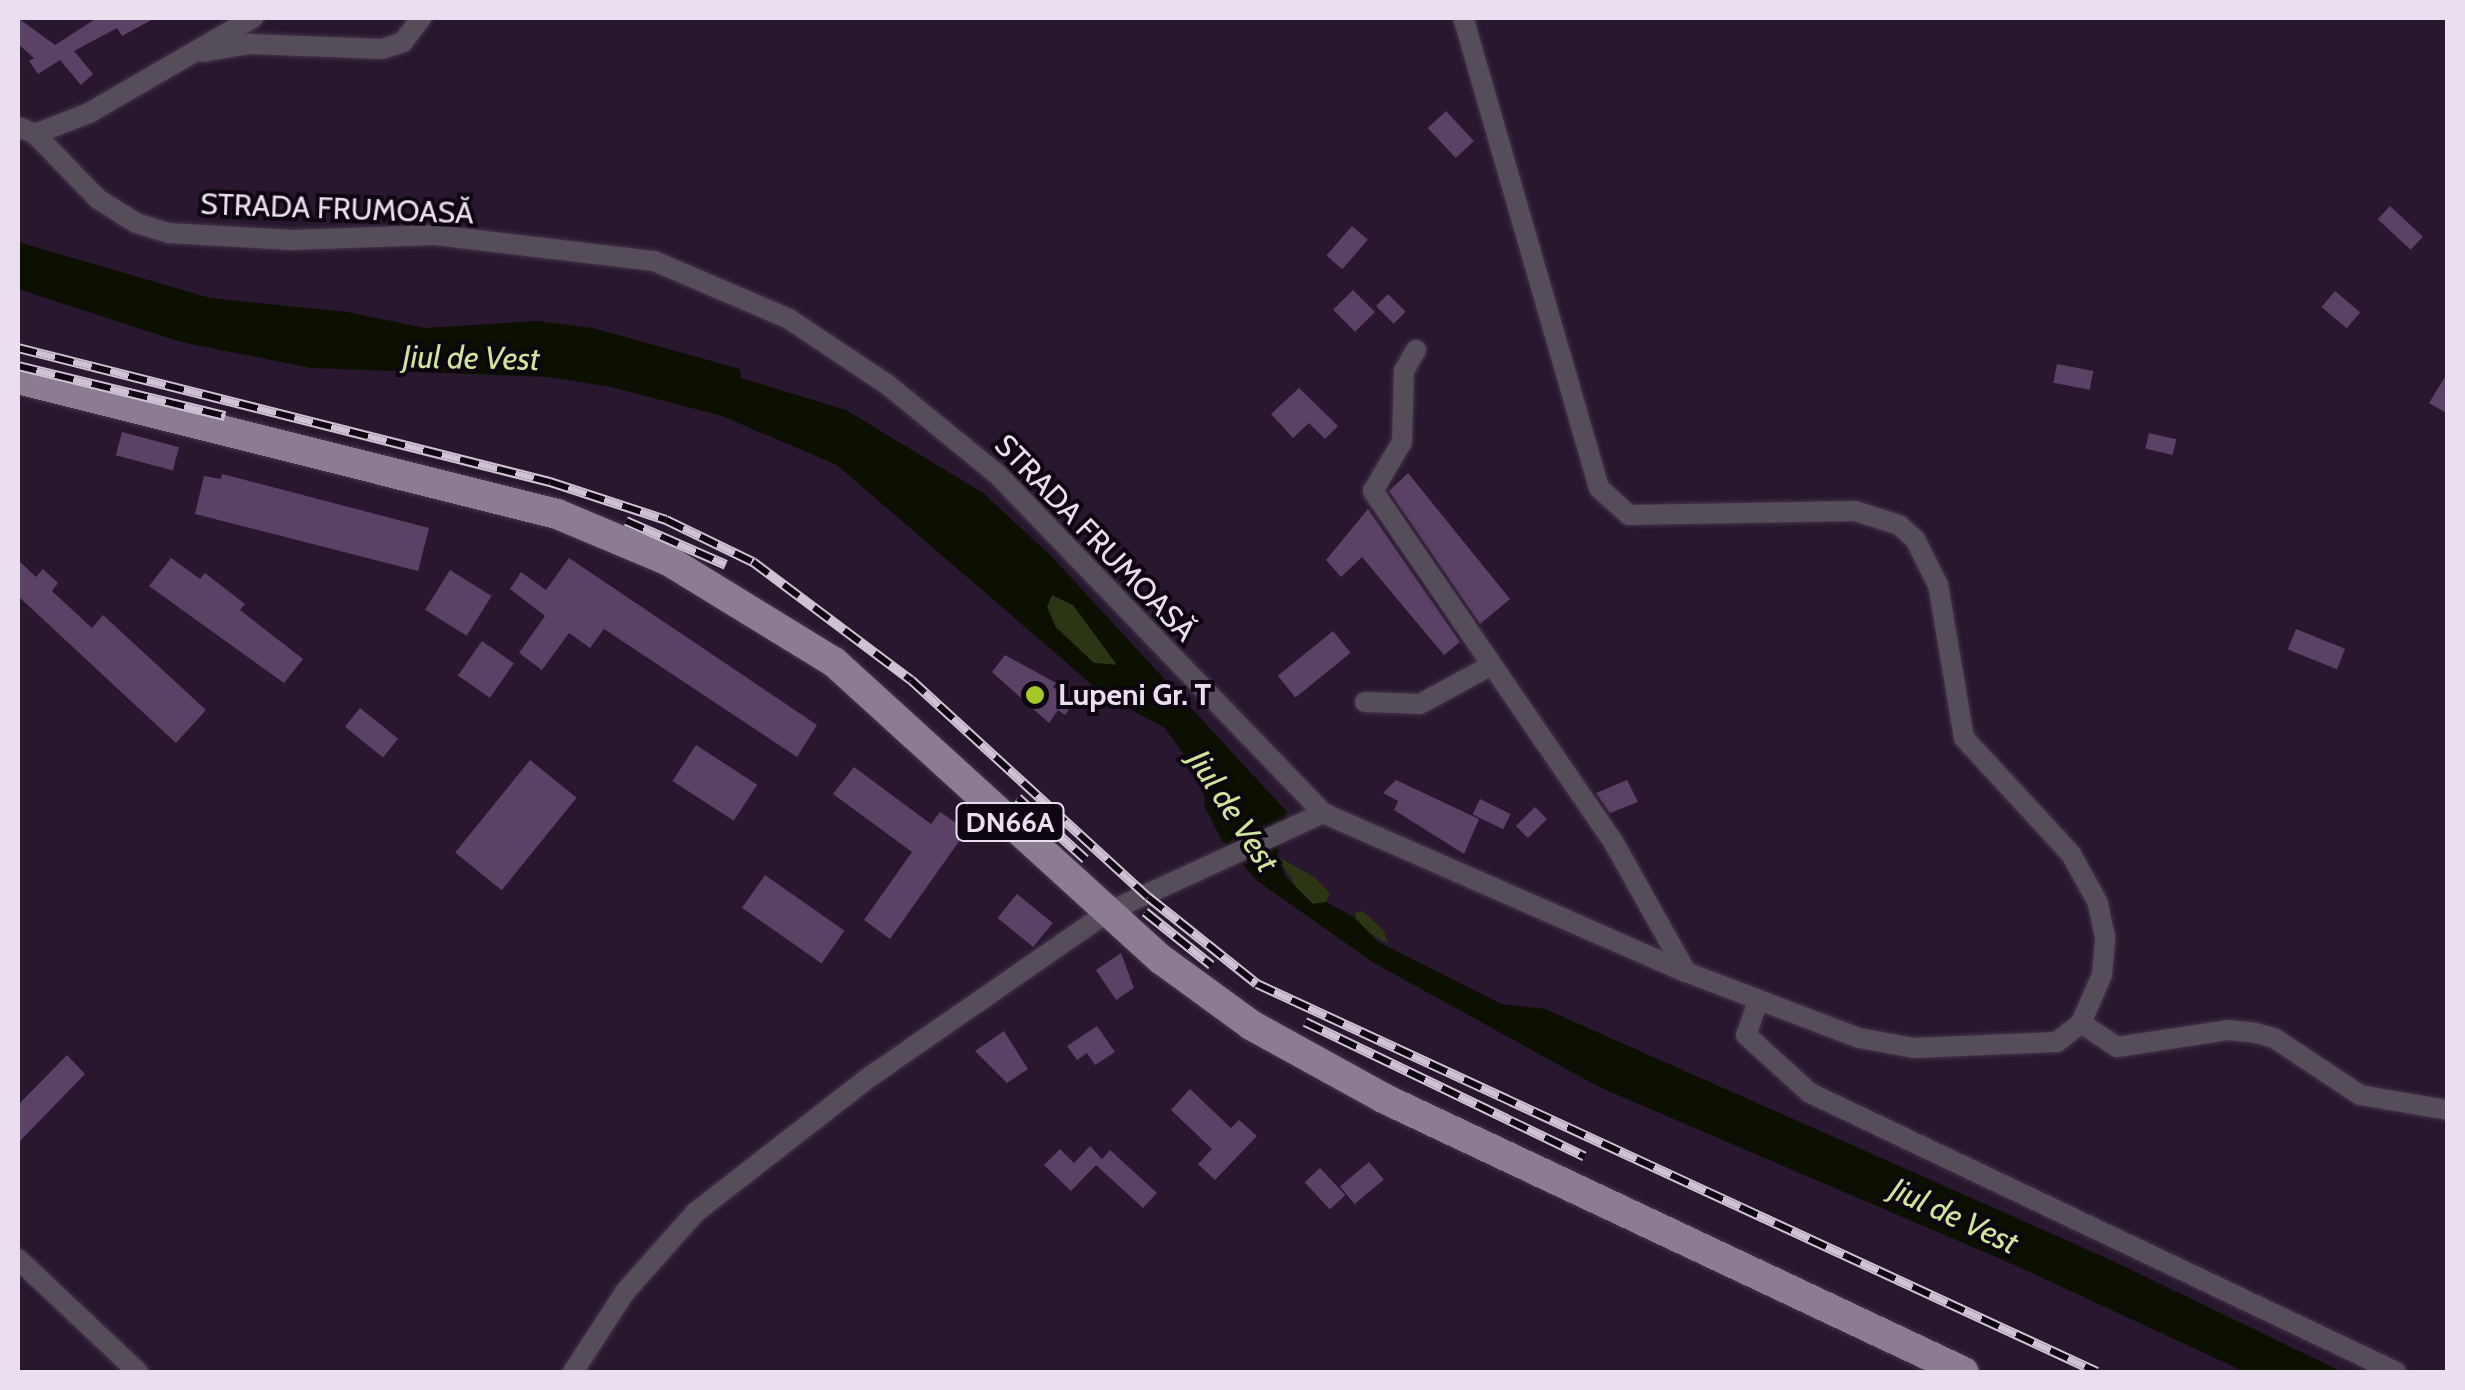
<!DOCTYPE html>
<html>
<head>
<meta charset="utf-8">
<style>
  body { margin:0 }
  #map { position:relative; width:2465px; height:1390px; overflow:hidden; background:#28172f; font-family:Cabin,sans-serif }
  div>[style] { position:absolute }
  [style*='--x'] { left:calc(var(--x)*1px); top:calc(var(--y)*1px); width:calc(var(--w)*1px); rotate:calc(var(--a)*1deg) }
  .green>* { inset:0; background:#2c3514 }
  .water>* { inset:0; background:#0b1000 }
  .building>* { inset:0; background:#5c4167; transform-origin:0 0 }
  .roads { filter:drop-shadow(0 0 2px #43334a) drop-shadow(0 0 2px #43334a) }
  .street>* { height:20px; margin:-10px; padding:0 10px; transform-origin:10px; border-radius:10px; background:#554d59 }
  .primary>* { height:30px; margin:-15px; padding:0 15px; transform-origin:15px; border-radius:15px; background:#8b7b93 }
  .rail>* { height:10px; margin-top:-5px; transform-origin:0; background:repeating-linear-gradient(90deg,#0d0610 0 19px,#cec3d3 0 38px); box-sizing:border-box; border-block:2px solid #cec3d3 }
  .dots>* { width:28px; height:28px; translate:-50% -50%; box-sizing:border-box; border:5px solid #0d0610; border-radius:50% }
  span { translate:-50% -50%; white-space:nowrap; text-align:center; line-height:1.15; -webkit-text-stroke:8px #0d0610; paint-order:stroke }
  .shield-label span { padding:2px 8px; background:#0d0610; border:2px solid; border-radius:8px; -webkit-text-stroke-width:0 }
  .shield-label { font-size:28px; color:#e9dfee; font-weight:700 }
  .street-label { font-size:30px; color:#e9dfee }
  .poi-label { font-size:30px; color:#e9dfee; font-weight:700 }
  .left { translate:0 -50%; text-align:left }
  .water-label { font-size:32px; color:#cfe59c; font-style:italic }
  .frame { position:absolute; inset:0; border:20px solid #e9dfee; pointer-events:none }
</style>
</head>
<body>
<div id="map">
  <div class="green">
    <div style="clip-path:polygon(1052px 595px,1073px 605px,1118px 665px,1094px 663px,1056px 627px,1047px 608px)"></div>
    <div style="clip-path:polygon(1277px 856px,1314px 877px,1330px 893px,1326px 902px,1313px 904px,1298px 890px)"></div>
    <div style="clip-path:polygon(1363px 911px,1384px 931px,1388px 944px,1355px 924px,1356px 912px)"></div>
  </div>
  <div class="water">
    <div style="clip-path:polygon(evenodd,18px 242px,210px 298px,347px 312px,425px 328px,537px 321px,593px 328px,740px 369px,741px 378px,846px 410px,983px 493px,1051px 556px,1287px 812px,1277px 856px,1286px 877px,1313px 904px,1326px 902px,1354px 917px,1377px 941px,1501px 1004px,1545px 1009px,2111px 1260px,2342px 1372px,2245px 1372px,2017px 1266px,1599px 1087px,1374px 963px,1256px 880px,1221px 839px,1205px 807px,1203px 781px,1165px 728px,1104px 695px,837px 465px,722px 416px,611px 387px,548px 377px,311px 368px,181px 342px,18px 289px,18px 242px,1052px 595px,1073px 605px,1117px 665px,1094px 663px,1056px 628px,1047px 607px,1052px 595px)"></div>
  </div>
  <div class="building">
    <div style="clip-path:polygon(18px 18px,55px 45px,97px 18px,155px 18px,122px 36px,117px 28px,74px 51px,93px 74px,81px 85px,60px 60px,38px 74px,29px 61px,34px 58px,18px 44px)"></div>
    <div style="left:1446px;top:111px;width:41px;height:25px;rotate:47deg"></div>
    <div style="left:2390px;top:206px;width:45px;height:18px;rotate:43deg"></div>
    <div style="left:1352px;top:226px;width:21px;height:39px;rotate:41deg"></div>
    <div style="left:1353px;top:290px;width:31px;height:28px;rotate:45deg"></div>
    <div style="left:2335px;top:291px;width:33px;height:21px;rotate:40deg"></div>
    <div style="left:1388px;top:294px;width:25px;height:17px;rotate:45deg"></div>
    <div style="left:2057px;top:364px;width:37px;height:19px;rotate:11deg"></div>
    <div style="clip-path:polygon(2448px 372px,2448px 414px,2429px 403px)"></div>
    <div style="clip-path:polygon(1299px 388px,1338px 426px,1325px 439px,1309px 423px,1293px 438px,1271px 414px)"></div>
    <div style="left:122px;top:432px;width:59px;height:24px;rotate:15deg"></div>
    <div style="left:2149px;top:433px;width:28px;height:16px;rotate:13deg"></div>
    <div style="clip-path:polygon(1408px 473px,1510px 599px,1480px 624px,1389px 491px)"></div>
    <div style="clip-path:polygon(222px 474px,429px 528px,418px 571px,195px 514px,204px 476px,221px 479px)"></div>
    <div style="clip-path:polygon(1368px 509px,1460px 642px,1444px 655px,1362px 557px,1341px 577px,1326px 560px)"></div>
    <div style="clip-path:polygon(171px 558px,200px 579px,205px 573px,245px 604px,240px 610px,303px 659px,284px 683px,149px 586px)"></div>
    <div style="clip-path:polygon(569px 558px,817px 725px,797px 757px,604px 629px,590px 648px,569px 633px,542px 670px,519px 653px,545px 616px,510px 589px,521px 572px,546px 590px)"></div>
    <div style="clip-path:polygon(18px 560px,36px 577px,43px 569px,58px 583px,52px 591px,92px 628px,103px 615px,206px 710px,176px 743px,18px 596px)"></div>
    <div style="left:450px;top:570px;width:49px;height:47px;rotate:32deg"></div>
    <div style="left:2296px;top:629px;width:53px;height:22px;rotate:22deg"></div>
    <div style="left:1333px;top:631px;width:28px;height:71px;rotate:51deg"></div>
    <div style="left:482px;top:641px;width:39px;height:42px;rotate:35deg"></div>
    <div style="clip-path:polygon(1005px 655px,1056px 683px,1053px 687px,1074px 702px,1065px 715px,1058px 710px,1049px 723px,992px 672px)"></div>
    <div style="left:360px;top:708px;width:49px;height:24px;rotate:39deg"></div>
    <div style="left:696px;top:745px;width:73px;height:43px;rotate:33deg"></div>
    <div style="left:530px;top:760px;width:60px;height:119px;rotate:39deg"></div>
    <div style="clip-path:polygon(854px 767px,931px 824px,940px 812px,967px 830px,890px 939px,864px 920px,912px 852px,833px 794px)"></div>
    <div style="clip-path:polygon(1396px 780px,1479px 819px,1464px 854px,1394px 810px,1398px 801px,1383px 793px)"></div>
    <div style="clip-path:polygon(1627px 780px,1638px 802px,1610px 813px,1596px 793px)"></div>
    <div style="left:1480px;top:799px;width:34px;height:17px;rotate:26deg"></div>
    <div style="left:1535px;top:807px;width:17px;height:27px;rotate:45deg"></div>
    <div style="left:765px;top:875px;width:97px;height:40px;rotate:35deg"></div>
    <div style="left:1017px;top:894px;width:46px;height:31px;rotate:39deg"></div>
    <div style="clip-path:polygon(1121px 953px,1134px 988px,1116px 1000px,1096px 970px)"></div>
    <div style="clip-path:polygon(1097px 1026px,1115px 1052px,1095px 1065px,1087px 1053px,1077px 1060px,1067px 1046px)"></div>
    <div style="clip-path:polygon(1004px 1031px,1028px 1069px,1007px 1083px,975px 1051px)"></div>
    <div style="clip-path:polygon(67px 1055px,85px 1074px,18px 1143px,18px 1105px)"></div>
    <div style="clip-path:polygon(1190px 1089px,1231px 1128px,1239px 1120px,1257px 1136px,1215px 1180px,1198px 1164px,1212px 1149px,1171px 1110px)"></div>
    <div style="clip-path:polygon(1090px 1146px,1102px 1159px,1110px 1150px,1157px 1193px,1143px 1208px,1096px 1165px,1071px 1191px,1044px 1165px,1060px 1149px,1074px 1163px)"></div>
    <div style="left:1369px;top:1162px;width:23px;height:38px;rotate:50deg"></div>
    <div style="left:1320px;top:1168px;width:37px;height:21px;rotate:47deg"></div>
  </div>
  <div class="roads">
    <div class="street">
      <div style="--x:203;--y:52;--w:47;--a:-9.9"></div>
      <div style="--x:249;--y:44;--w:133;--a:2.2"></div>
      <div style="--x:382;--y:49;--w:22;--a:-18"></div>
      <div style="--x:403;--y:42;--w:30;--a:-53"></div>
      <div style="--x:18;--y:127;--w:18;--a:22"></div>
      <div style="--x:35;--y:134;--w:91;--a:45.9"></div>
      <div style="--x:98;--y:199;--w:45;--a:32.3"></div>
      <div style="--x:136;--y:223;--w:34;--a:17"></div>
      <div style="--x:168;--y:233;--w:124;--a:3.2"></div>
      <div style="--x:292;--y:240;--w:143;--a:-2"></div>
      <div style="--x:435;--y:235;--w:221;--a:6.8"></div>
      <div style="--x:654;--y:261;--w:147;--a:23.2"></div>
      <div style="--x:789;--y:319;--w:119;--a:33.7"></div>
      <div style="--x:888;--y:385;--w:142;--a:39.3"></div>
      <div style="--x:998;--y:475;--w:469;--a:46.1"></div>
      <div style="--x:35;--y:134;--w:58;--a:-21.3"></div>
      <div style="--x:89;--y:113;--w:190;--a:-30.1"></div>
      <div style="--x:1416;--y:350;--w:24;--a:120"></div>
      <div style="--x:1404;--y:371;--w:71;--a:91.6"></div>
      <div style="--x:1402;--y:442;--w:57;--a:120.6"></div>
      <div style="--x:1373;--y:491;--w:427;--a:55.6"></div>
      <div style="--x:1614;--y:843;--w:148;--a:60.8"></div>
      <div style="--x:1365;--y:702;--w:55;--a:2.1"></div>
      <div style="--x:1420;--y:704;--w:80;--a:-28.5"></div>
      <div style="--x:1758;--y:1001;--w:36;--a:109"></div>
      <div style="--x:1746;--y:1035;--w:86;--a:42.2"></div>
      <div style="--x:1810;--y:1093;--w:649;--a:25.46"></div>
      <div style="--x:2081;--y:1023;--w:43;--a:33.7"></div>
      <div style="--x:2117;--y:1047;--w:112;--a:-8.7"></div>
      <div style="--x:2228;--y:1030;--w:28;--a:6"></div>
      <div style="--x:2256;--y:1033;--w:19;--a:16"></div>
      <div style="--x:2274;--y:1038;--w:103;--a:33.5"></div>
      <div style="--x:2360;--y:1095;--w:89;--a:9.7"></div>
      <div style="--x:18;--y:1259;--w:165;--a:43.3"></div>
      <div style="--x:573;--y:1372;--w:95;--a:-57"></div>
      <div style="--x:625;--y:1292;--w:107;--a:-48.4"></div>
      <div style="--x:696;--y:1212;--w:222;--a:-37.9"></div>
      <div style="--x:871;--y:1076;--w:288;--a:-34.7"></div>
      <div style="--x:1108;--y:912;--w:237;--a:-24.7"></div>
      <div style="--x:1323;--y:813;--w:396;--a:23.7"></div>
      <div style="--x:1686;--y:972;--w:185;--a:20.9"></div>
      <div style="--x:1859;--y:1038;--w:56;--a:10.3"></div>
      <div style="--x:1914;--y:1048;--w:143;--a:-2.4"></div>
      <div style="--x:2057;--y:1042;--w:31;--a:-38"></div>
      <div style="--x:2081;--y:1023;--w:52;--a:-66.4"></div>
      <div style="--x:2102;--y:975;--w:38;--a:-85"></div>
      <div style="--x:2105;--y:937;--w:35;--a:-102"></div>
      <div style="--x:2098;--y:903;--w:56;--a:-118.9"></div>
      <div style="--x:2071;--y:854;--w:158;--a:-132.7"></div>
      <div style="--x:1964;--y:738;--w:155;--a:-99.6"></div>
      <div style="--x:1938;--y:585;--w:51;--a:-116.6"></div>
      <div style="--x:1915;--y:539;--w:21;--a:-139"></div>
      <div style="--x:1899;--y:525;--w:46;--a:-162.3"></div>
      <div style="--x:1855;--y:511;--w:226;--a:179"></div>
      <div style="--x:1629;--y:515;--w:40;--a:-138"></div>
      <div style="--x:1599;--y:488;--w:489;--a:-106.1"></div>
    </div>
    <div class="primary">
      <div style="--x:18;--y:379;--w:556;--a:14.06"></div>
      <div style="--x:557;--y:514;--w:121;--a:22.8"></div>
      <div style="--x:669;--y:561;--w:193;--a:31.5"></div>
      <div style="--x:834;--y:662;--w:443;--a:42.3"></div>
      <div style="--x:1162;--y:960;--w:110;--a:36.1"></div>
      <div style="--x:1251;--y:1025;--w:151;--a:28.9"></div>
      <div style="--x:1383;--y:1098;--w:642;--a:25.25"></div>
    </div>
  </div>
  <div class="rail">
    <div style="--x:18;--y:348;--w:549;--a:14.14"></div>
    <div style="--x:550;--y:482;--w:122;--a:18.1"></div>
    <div style="--x:666;--y:520;--w:97;--a:25.8"></div>
    <div style="--x:753;--y:562;--w:197;--a:36.8"></div>
    <div style="--x:911;--y:680;--w:321;--a:42.5"></div>
    <div style="--x:1148;--y:897;--w:139;--a:38.6"></div>
    <div style="--x:1257;--y:984;--w:925;--a:24.79"></div>
    <div style="--x:18;--y:366;--w:213;--a:13.6"></div>
    <div style="--x:626;--y:521;--w:109;--a:23.7"></div>
    <div style="--x:1018;--y:798;--w:91;--a:42.3"></div>
    <div style="--x:1145;--y:912;--w:85;--a:38.8"></div>
    <div style="--x:1305;--y:1022;--w:310;--a:25.7"></div>
  </div>
  <div class="dots">
    <div style="left:1035px;top:695px;background:#a4c824"></div>
  </div>
  <div class="shield-label">
    <span style="left:1010px;top:822px">DN66A</span>
  </div>
  <div class="street-label">
    <span style="left:337px;top:209px;rotate:2deg">STRADA FRUMOASĂ</span>
    <span style="left:1095px;top:538px;rotate:46deg">STRADA FRUMOASĂ</span>
  </div>
  <div class="poi-label">
    <span class="left" style="left:1058px;top:695px">Lupeni Gr. T</span>
  </div>
  <div class="water-label">
    <span style="left:471px;top:358px;rotate:1deg">Jiul de Vest</span>
    <span style="left:1233px;top:811px;rotate:57deg">Jiul de Vest</span>
    <span style="left:1954px;top:1216px;rotate:25deg">Jiul de Vest</span>
  </div>
  <div class="frame"></div>
</div>
</body>
</html>
